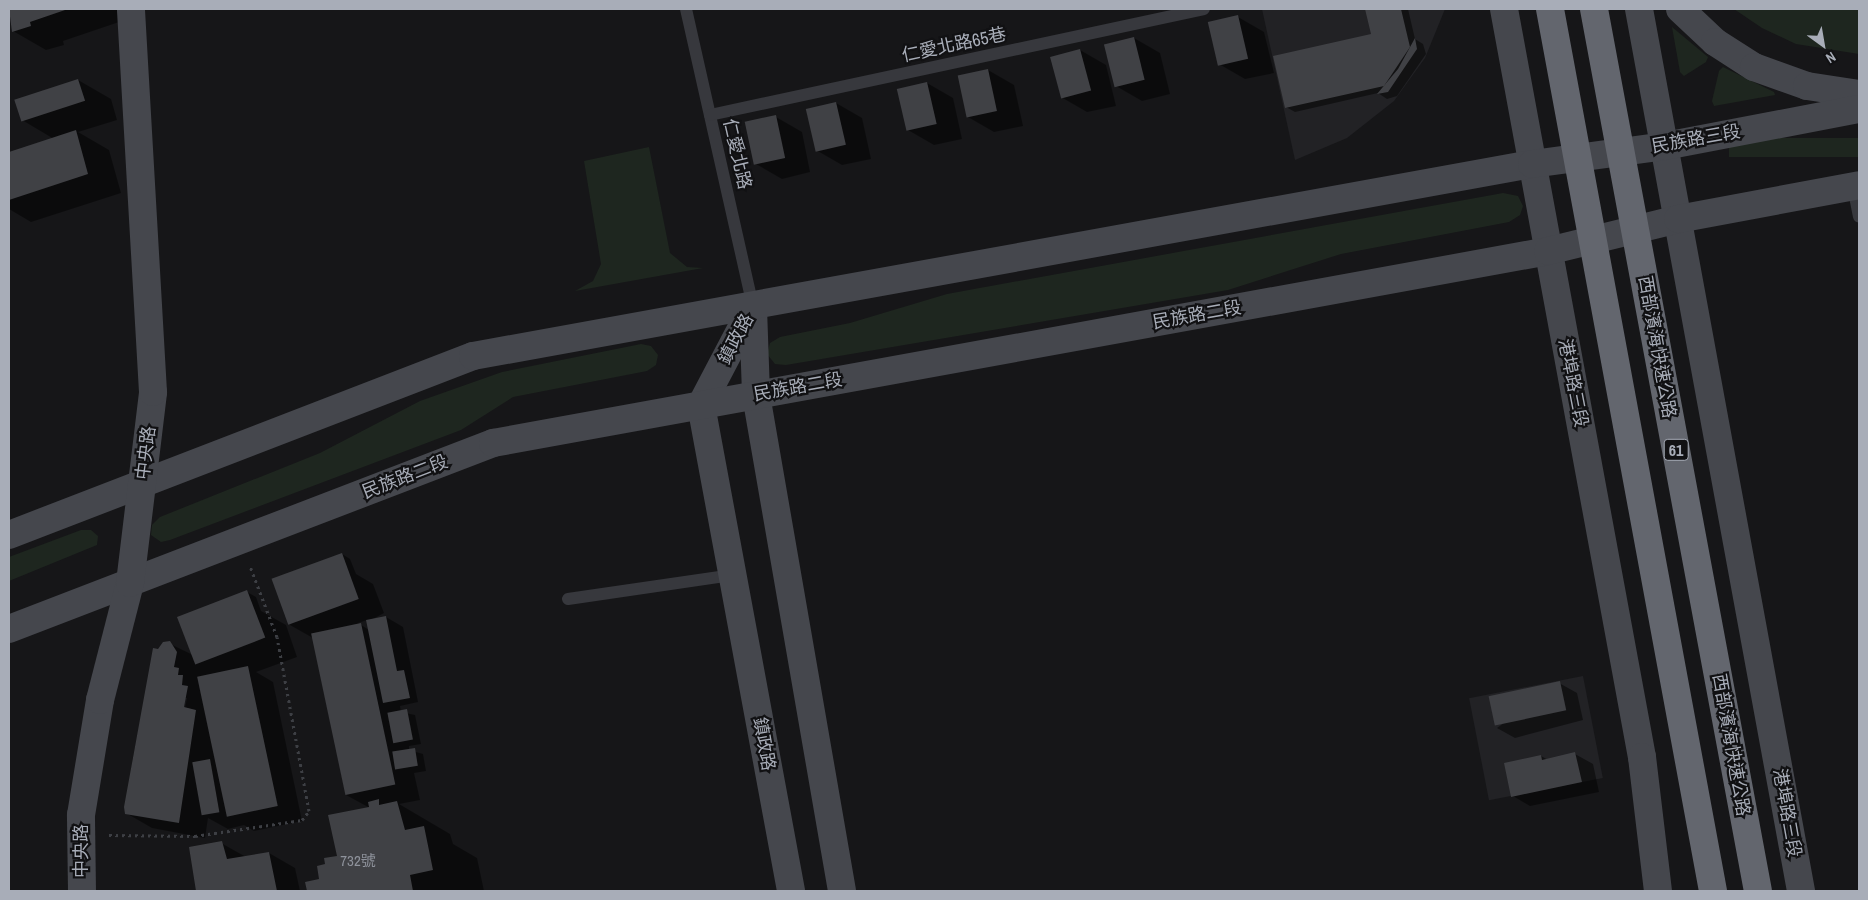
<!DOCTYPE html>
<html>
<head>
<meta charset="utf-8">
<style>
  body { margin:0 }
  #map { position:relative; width:1868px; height:900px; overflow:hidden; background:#161618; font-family:"Archivo Narrow","Noto Sans TC",sans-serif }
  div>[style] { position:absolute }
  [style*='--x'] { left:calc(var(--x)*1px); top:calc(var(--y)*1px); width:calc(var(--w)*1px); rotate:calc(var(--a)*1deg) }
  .built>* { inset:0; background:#222225; transform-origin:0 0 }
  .green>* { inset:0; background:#1e261f; transform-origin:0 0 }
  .shadow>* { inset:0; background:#0007 }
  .building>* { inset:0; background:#404145; transform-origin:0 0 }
  .path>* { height:3px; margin-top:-1.5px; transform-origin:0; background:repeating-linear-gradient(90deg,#3d3f44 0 2.5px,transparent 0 6.5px) }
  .lane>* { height:12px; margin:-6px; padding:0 6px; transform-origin:6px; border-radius:6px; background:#37383d }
  .secondary>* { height:28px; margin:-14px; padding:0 14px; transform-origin:14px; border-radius:14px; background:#45474d }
  .highway-bridge>* { height:28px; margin:-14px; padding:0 14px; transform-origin:14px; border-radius:14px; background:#63666e }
  span { translate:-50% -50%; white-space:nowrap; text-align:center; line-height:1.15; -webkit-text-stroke:4.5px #111113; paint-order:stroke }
  .number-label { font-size:15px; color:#8e929b }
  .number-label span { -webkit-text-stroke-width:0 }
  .shield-label span { padding:1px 4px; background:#111113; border:1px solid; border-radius:4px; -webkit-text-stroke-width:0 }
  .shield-label { font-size:16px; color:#a8adb8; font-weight:700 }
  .street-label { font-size:18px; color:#a8adb8 }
  .frame { position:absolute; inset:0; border:10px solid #a8adb8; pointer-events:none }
  .north { position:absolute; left:1798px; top:20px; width:50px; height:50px; -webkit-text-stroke:4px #111113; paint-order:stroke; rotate:148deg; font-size:14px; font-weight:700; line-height:20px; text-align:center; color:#a8adb8 }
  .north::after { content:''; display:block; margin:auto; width:18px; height:22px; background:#a8adb8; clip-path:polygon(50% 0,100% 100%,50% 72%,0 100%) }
</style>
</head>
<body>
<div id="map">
  <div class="built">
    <div style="clip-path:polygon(1262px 9px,1445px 9px,1425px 58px,1394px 101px,1347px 138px,1295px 160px)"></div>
    <div style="left:1583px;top:676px;width:104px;height:116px;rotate:79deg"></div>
  </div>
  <div class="green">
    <div style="clip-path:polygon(1734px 9px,1859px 9px,1859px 54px,1796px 44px,1762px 28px)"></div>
    <div style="clip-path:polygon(1672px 27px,1708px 57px,1706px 62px,1684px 76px,1680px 72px)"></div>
    <div style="clip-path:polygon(1723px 67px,1774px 92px,1775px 95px,1714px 106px,1712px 101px,1719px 71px)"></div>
    <div style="left:1859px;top:138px;width:19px;height:130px;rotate:90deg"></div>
    <div style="clip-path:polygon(649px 147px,670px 253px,687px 267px,703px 268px,575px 291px,593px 281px,601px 264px,584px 161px)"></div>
    <div style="clip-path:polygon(1503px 193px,1518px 196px,1523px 206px,1520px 215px,1509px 222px,1341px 254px,1228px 290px,786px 365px,775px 364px,767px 354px,770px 343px,780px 337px,850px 323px,947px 294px)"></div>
    <div style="clip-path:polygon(641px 344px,651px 346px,658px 355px,656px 365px,647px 371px,513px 397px,461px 430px,170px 540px,161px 542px,151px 535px,152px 525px,160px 517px,320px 453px,420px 401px,502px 372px)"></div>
    <div style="clip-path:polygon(81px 530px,91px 530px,98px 536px,97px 545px,9px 581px,9px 557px)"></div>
  </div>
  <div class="shadow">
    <div style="clip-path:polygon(9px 9px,122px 9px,125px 20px,63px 41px,64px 45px,46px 50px,13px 31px)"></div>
    <div style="clip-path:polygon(1367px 9px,1408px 9px,1415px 39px,1423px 44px,1426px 54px,1397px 96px,1387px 99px,1378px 93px,1295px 112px,1286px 107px,1373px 35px)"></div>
    <div style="clip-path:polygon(1238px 17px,1264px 32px,1274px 73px,1245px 79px,1219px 64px)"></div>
    <div style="clip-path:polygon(1134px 38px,1160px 53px,1170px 94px,1142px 101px,1116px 86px)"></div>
    <div style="clip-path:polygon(1080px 50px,1106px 65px,1116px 106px,1087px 112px,1061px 97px)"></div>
    <div style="clip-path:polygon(988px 70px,1014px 85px,1023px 126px,994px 132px,968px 117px)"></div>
    <div style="clip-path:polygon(78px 80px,111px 99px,117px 120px,78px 132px,109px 150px,121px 193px,31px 222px,9px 209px,9px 153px,54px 139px,22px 120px)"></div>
    <div style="clip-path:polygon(927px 83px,953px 98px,962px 139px,934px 145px,908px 130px)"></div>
    <div style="clip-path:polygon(836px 103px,862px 118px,871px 159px,842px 165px,816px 150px)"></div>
    <div style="clip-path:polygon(776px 117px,802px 132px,810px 172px,782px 179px,756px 164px)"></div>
    <div style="clip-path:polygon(evenodd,342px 554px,350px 559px,356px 574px,373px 584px,384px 613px,371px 620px,386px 617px,403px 627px,418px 702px,400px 706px,401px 712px,415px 715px,421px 744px,409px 746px,409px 750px,423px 754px,426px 771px,414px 773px,420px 800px,399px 804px,450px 834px,453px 844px,477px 858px,484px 891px,308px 891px,306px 883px,321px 880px,327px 865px,338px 857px,370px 808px,346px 795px,313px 638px,290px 625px,342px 554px,367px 620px,369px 630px,358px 623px,367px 620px)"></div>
    <div style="clip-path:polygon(evenodd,247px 592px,256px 597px,261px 611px,286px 625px,297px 657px,256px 672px,273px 682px,302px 821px,254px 831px,244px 825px,228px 829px,208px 818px,205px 838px,152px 828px,126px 813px,133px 757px,149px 679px,159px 650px,166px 642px,193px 655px,247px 592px,184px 698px,187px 698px,184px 713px,182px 713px,184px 698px)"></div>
    <div style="clip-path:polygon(1559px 683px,1577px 693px,1583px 720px,1515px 738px,1497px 728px)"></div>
    <div style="clip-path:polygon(1575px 754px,1593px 764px,1599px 792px,1530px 806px,1513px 796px,1541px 756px,1548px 760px)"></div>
    <div style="clip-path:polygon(221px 843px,246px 857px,269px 853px,295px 868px,300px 891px,199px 891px,190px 848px)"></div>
  </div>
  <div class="building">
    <div style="clip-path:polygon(9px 9px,68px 9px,30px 22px,31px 26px,12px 32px)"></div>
    <div style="clip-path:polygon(1365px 9px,1401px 9px,1410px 47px,1384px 86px,1285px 108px,1273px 56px,1371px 34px)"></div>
    <div style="left:1238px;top:15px;width:45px;height:31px;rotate:77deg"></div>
    <div style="left:1134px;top:37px;width:44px;height:31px;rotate:76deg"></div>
    <div style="clip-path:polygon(1415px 38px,1417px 49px,1388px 92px,1377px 94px,1398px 69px)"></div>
    <div style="left:1080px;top:49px;width:43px;height:31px;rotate:75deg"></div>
    <div style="left:988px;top:69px;width:43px;height:31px;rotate:78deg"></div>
    <div style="left:78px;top:79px;width:23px;height:67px;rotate:72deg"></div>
    <div style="left:927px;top:82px;width:43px;height:31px;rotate:77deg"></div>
    <div style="left:836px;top:102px;width:44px;height:31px;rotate:77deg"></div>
    <div style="left:776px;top:115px;width:44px;height:32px;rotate:78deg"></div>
    <div style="clip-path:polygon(76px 130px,88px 174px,9px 200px,9px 152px)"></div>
    <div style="left:342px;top:553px;width:49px;height:75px;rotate:70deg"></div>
    <div style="left:247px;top:590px;width:51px;height:75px;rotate:69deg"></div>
    <div style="clip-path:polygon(386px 616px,397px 671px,404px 670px,410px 698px,383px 703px,366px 620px)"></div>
    <div style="left:361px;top:623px;width:165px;height:51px;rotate:78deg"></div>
    <div style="clip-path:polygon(170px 641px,177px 652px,174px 667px,179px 668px,178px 675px,183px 675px,182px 685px,188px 686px,184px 707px,196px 710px,179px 823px,125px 814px,124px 807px,153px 648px,158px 649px,163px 642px)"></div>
    <div style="left:248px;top:666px;width:143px;height:52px;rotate:78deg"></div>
    <div style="left:1560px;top:681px;width:30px;height:73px;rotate:78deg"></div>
    <div style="left:407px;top:709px;width:31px;height:20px;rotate:79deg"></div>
    <div style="left:415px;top:748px;width:18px;height:23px;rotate:81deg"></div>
    <div style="clip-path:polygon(1575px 752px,1582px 782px,1511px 797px,1504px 763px,1541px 755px,1542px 760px)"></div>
    <div style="left:210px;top:759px;width:54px;height:18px;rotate:80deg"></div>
    <div style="clip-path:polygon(379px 799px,379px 805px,397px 801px,405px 830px,424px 826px,433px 870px,410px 875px,413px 891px,307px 891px,305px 882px,319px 879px,317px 866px,325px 864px,324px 858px,337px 856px,328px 815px,369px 807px,368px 802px)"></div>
    <div style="clip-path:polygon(222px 841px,227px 859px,269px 852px,277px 891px,196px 891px,189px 847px)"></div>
  </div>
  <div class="path">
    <div style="--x:109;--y:835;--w:86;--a:0.7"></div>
    <div style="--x:195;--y:836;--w:108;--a:-8.5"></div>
    <div style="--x:302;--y:820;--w:11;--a:-52"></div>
    <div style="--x:309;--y:811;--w:177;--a:-100.4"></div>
    <div style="--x:277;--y:637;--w:76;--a:-110.8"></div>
  </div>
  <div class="lane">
    <div style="--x:686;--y:9;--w:304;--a:77.3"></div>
    <div style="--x:710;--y:115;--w:505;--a:-12.11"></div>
    <div style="--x:1853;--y:186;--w:31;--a:79"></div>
    <div style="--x:568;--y:599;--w:167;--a:-8.3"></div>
  </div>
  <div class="secondary">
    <div style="--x:1504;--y:9;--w:761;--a:79.55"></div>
    <div style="--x:1642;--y:757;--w:135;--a:83.2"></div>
    <div style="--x:1639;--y:9;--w:897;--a:79.59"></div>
    <div style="--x:1680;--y:9;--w:48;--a:43.3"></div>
    <div style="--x:1715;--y:42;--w:46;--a:32.7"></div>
    <div style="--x:1754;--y:67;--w:56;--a:19.7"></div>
    <div style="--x:1807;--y:86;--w:53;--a:8.7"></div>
    <div style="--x:753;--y:306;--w:112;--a:117.7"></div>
    <div style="--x:701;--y:405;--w:494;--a:79.5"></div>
    <div style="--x:753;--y:308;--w:87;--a:88"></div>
    <div style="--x:756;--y:395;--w:503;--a:80.16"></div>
    <div style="--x:9;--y:535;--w:497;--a:-21.1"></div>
    <div style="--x:473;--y:356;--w:1076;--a:-10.28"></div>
    <div style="--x:1532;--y:164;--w:134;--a:-7.7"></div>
    <div style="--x:1665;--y:146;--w:197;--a:-10.8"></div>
    <div style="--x:9;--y:629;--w:519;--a:-21.02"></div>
    <div style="--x:493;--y:443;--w:1072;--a:-10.31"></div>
    <div style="--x:1548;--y:251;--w:134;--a:-13.8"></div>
    <div style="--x:1678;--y:219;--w:184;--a:-10.6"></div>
    <div style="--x:82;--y:891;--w:76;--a:-90.8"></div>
    <div style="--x:81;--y:815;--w:117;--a:-80.6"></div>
    <div style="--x:100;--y:700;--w:121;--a:-75.6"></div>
    <div style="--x:130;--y:583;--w:192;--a:-83.1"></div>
    <div style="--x:153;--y:392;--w:384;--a:-93.3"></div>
  </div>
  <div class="highway-bridge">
    <div style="--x:1550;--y:9;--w:897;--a:79.53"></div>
    <div style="--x:1594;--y:9;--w:897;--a:79.47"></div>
  </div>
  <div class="number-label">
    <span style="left:358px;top:861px">732號</span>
  </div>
  <div class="shield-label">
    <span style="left:1676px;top:450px">61</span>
  </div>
  <div class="street-label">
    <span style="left:954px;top:45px;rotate:-12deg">仁愛北路65巷</span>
    <span style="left:1696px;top:139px;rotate:-10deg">民族路三段</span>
    <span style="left:737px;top:154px;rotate:77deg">仁愛北路</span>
    <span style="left:1197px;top:315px;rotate:-10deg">民族路二段</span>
    <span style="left:736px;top:339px;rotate:-62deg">鎮政路</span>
    <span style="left:1657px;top:347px;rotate:80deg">西部濱海快速公路</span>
    <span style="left:1573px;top:383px;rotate:79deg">港埠路三段</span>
    <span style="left:798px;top:387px;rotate:-10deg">民族路二段</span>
    <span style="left:146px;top:453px;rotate:-83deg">中央路</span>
    <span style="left:405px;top:477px;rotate:-21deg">民族路二段</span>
    <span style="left:764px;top:744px;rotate:80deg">鎮政路</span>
    <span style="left:1731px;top:745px;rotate:80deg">西部濱海快速公路</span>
    <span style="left:1787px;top:813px;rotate:80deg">港埠路三段</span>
    <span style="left:81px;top:851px;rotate:-90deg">中央路</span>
  </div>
  <div class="frame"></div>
  <div class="north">N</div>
</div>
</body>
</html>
